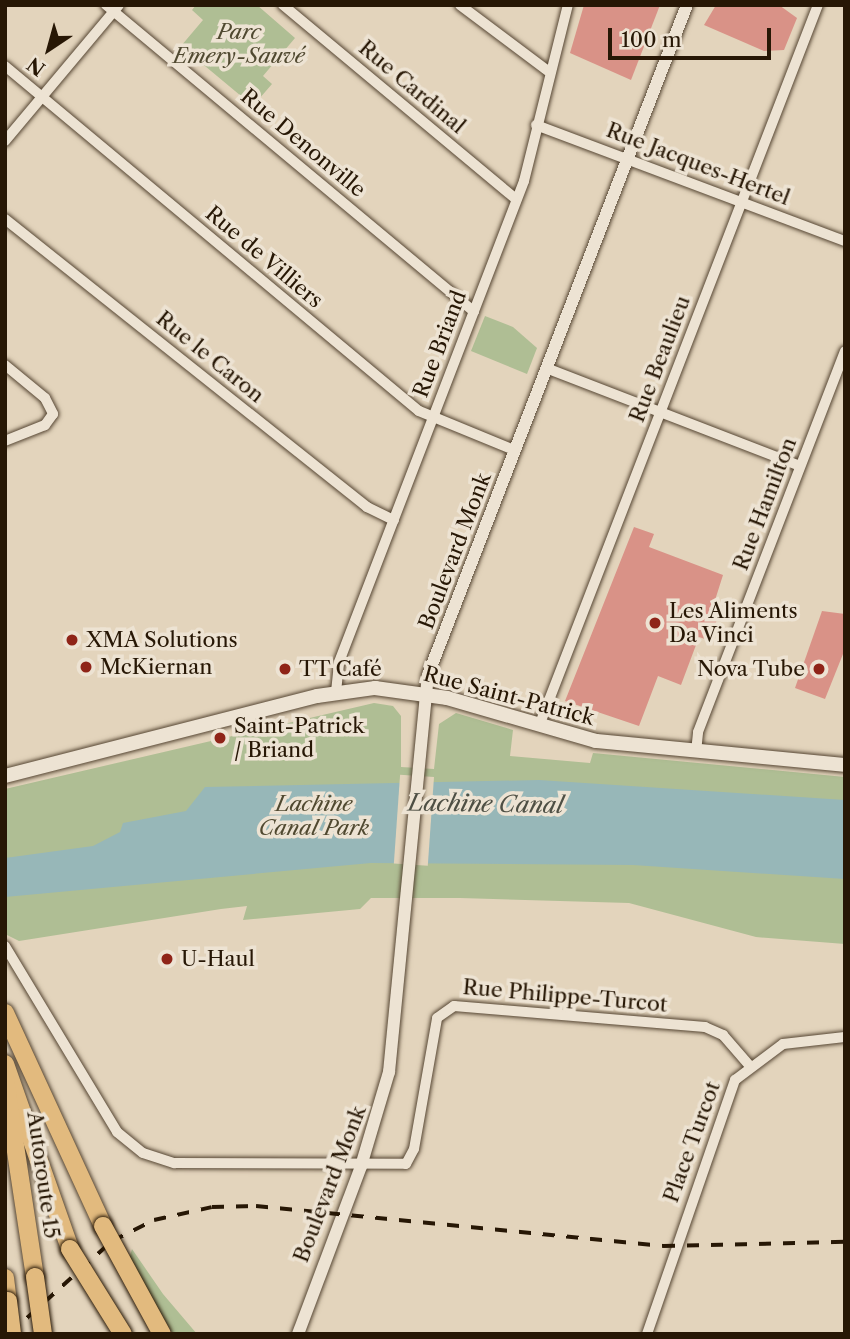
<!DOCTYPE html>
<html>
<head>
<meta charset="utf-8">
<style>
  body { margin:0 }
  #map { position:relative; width:850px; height:1339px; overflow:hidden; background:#e3d4bc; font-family:"Libre Caslon Text",serif }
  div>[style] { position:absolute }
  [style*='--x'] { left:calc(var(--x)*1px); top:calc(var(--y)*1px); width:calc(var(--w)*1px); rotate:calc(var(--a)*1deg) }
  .green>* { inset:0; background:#afbe94 }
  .water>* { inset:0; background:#97b7b8 }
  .pier>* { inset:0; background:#e3d4bc; transform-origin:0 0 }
  .building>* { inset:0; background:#d99287 }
  .roads { filter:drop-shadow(0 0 2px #564633) drop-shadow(0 0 2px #564633) }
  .minor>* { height:10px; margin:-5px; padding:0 5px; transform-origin:5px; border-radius:5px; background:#ede3d3 }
  .tertiary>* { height:12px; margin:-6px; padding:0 6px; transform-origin:6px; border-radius:6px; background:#ede3d3 }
  .secondary>* { height:14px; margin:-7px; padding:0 7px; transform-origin:7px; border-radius:7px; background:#ede3d3 }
  .motorway>* { height:18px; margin:-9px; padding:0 9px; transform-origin:9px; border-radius:9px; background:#e2ba7e }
  .rail>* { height:3.5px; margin-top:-1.75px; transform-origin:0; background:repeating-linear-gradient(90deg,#271705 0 12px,transparent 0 24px) }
  .bridges { filter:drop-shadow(0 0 2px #271705) drop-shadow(0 0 2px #271705) }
  .motorway-bridge>* { height:18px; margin:-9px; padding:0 9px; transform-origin:9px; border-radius:9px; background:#e2ba7e }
  .dots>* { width:19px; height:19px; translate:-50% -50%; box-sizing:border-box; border:4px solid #ede3d3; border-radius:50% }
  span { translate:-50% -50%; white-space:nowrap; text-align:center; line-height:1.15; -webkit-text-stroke:7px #ede3d3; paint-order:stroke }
  .park-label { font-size:21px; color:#504930; font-style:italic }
  .street-label { font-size:21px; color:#271705 }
  .poi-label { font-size:21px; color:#271705 }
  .left { translate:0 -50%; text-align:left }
  .right { translate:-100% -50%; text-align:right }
  .water-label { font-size:23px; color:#4e4f44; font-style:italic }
  .frame { position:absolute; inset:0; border:7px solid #271705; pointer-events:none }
  .north { position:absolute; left:14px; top:14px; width:70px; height:70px; -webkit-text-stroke:5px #ede3d3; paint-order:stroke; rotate:216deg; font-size:19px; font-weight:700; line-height:28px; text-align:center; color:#271705 }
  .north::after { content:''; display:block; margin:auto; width:24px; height:32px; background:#271705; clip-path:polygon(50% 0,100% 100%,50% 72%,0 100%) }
  .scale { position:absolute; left:608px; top:28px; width:163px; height:32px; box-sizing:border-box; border:4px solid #271705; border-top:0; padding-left:9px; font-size:21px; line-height:24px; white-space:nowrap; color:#271705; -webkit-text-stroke:5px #ede3d3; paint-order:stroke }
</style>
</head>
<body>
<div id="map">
  <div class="green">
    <div style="clip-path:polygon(196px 5px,257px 5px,295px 38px,263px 76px,272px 84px,253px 106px,181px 46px,203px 20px,192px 10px)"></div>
    <div style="clip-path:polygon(485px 316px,513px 327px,537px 348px,527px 374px,471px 351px)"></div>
    <div style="clip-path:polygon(374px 703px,393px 706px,401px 716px,401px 767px,434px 769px,439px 724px,456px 713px,513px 730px,510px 756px,590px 763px,593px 753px,845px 777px,845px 944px,756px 937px,629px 903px,460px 898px,371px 898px,360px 909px,243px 920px,247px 906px,221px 909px,19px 941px,5px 934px,5px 789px)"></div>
    <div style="clip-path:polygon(132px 1249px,163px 1294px,197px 1334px,173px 1334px,129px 1259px)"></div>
  </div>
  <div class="water">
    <div style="clip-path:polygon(539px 780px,845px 800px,845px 879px,633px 865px,371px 863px,5px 897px,5px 858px,93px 846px,120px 832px,123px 823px,186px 811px,205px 787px)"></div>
  </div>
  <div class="pier">
    <div style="left:434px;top:777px;width:89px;height:34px;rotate:94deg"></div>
  </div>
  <div class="building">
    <div style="clip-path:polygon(584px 5px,660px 5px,631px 80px,570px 53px)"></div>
    <div style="clip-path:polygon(716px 5px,779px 5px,797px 18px,784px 50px,764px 51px,704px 25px)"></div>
    <div style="clip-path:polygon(634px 527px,654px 534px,649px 547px,723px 575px,710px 616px,717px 619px,711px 641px,699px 637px,681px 685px,658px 676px,639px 726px,565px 701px)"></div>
    <div style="clip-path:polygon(822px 611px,845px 614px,845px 649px,825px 699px,795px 688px)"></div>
  </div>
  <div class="roads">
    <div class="minor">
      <div style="--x:106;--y:5;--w:479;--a:39.8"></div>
      <div style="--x:283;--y:5;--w:303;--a:39.8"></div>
      <div style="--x:460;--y:5;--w:110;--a:36.9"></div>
      <div style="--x:5;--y:66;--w:539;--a:39.81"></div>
      <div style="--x:419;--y:411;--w:103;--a:22.3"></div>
      <div style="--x:536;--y:125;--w:330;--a:20.6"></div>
      <div style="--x:5;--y:141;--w:177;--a:-50"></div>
      <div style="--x:5;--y:219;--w:463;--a:38.5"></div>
      <div style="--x:367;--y:507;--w:30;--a:26"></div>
      <div style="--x:5;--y:365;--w:52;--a:39.5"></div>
      <div style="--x:45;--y:398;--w:18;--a:63"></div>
      <div style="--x:53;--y:414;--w:14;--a:126"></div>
      <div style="--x:45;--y:425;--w:43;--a:158.2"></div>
      <div style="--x:546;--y:368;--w:272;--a:21.1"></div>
      <div style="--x:336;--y:692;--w:30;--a:-84"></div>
      <div style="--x:339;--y:662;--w:515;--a:-68.96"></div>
      <div style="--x:524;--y:181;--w:181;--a:-76"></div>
      <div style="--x:539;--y:726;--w:773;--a:-68.85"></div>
      <div style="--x:696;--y:752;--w:20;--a:-84"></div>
      <div style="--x:698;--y:732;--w:408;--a:-68.9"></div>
      <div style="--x:5;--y:946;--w:217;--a:58.9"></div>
      <div style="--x:117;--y:1132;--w:33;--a:39"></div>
      <div style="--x:143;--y:1153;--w:33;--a:18"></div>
      <div style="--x:174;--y:1163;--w:232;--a:0.2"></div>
      <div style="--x:406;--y:1164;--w:17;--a:-62"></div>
      <div style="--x:414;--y:1149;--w:133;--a:-80"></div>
      <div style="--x:437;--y:1018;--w:21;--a:-35"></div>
      <div style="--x:454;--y:1006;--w:252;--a:4.8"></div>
      <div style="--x:705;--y:1027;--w:20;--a:24"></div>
      <div style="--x:723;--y:1035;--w:40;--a:49"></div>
      <div style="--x:647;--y:1334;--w:269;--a:-70.9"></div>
      <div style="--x:735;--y:1080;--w:60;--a:-36.9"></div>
      <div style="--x:783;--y:1044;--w:62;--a:-6.4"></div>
    </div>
    <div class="tertiary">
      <div style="--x:298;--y:1334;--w:179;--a:-69.4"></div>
      <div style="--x:361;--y:1166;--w:98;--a:-73.4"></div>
      <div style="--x:389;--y:1072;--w:399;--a:-84.4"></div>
      <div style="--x:428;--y:675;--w:718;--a:-68.87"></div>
    </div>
    <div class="secondary">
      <div style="--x:5;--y:776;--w:322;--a:-14.4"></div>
      <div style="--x:317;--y:696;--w:59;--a:-7.9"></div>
      <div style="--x:375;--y:688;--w:73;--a:7.9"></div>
      <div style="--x:447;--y:698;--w:155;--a:16.1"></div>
      <div style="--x:596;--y:741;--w:250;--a:5.5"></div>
    </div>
    <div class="motorway">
      <div style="--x:5;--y:1013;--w:234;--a:65.3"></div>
      <div style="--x:5;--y:1064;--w:196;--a:70.6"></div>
      <div style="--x:5;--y:1079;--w:200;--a:81.4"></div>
      <div style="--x:5;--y:1278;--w:23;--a:83"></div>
    </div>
  </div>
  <div class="rail">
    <div style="--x:9;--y:1334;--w:139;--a:-42.1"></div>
    <div style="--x:112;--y:1241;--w:47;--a:-26.6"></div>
    <div style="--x:154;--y:1220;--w:59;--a:-12.6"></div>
    <div style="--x:212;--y:1207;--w:44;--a:-1.3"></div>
    <div style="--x:256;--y:1206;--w:409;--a:5.6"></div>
    <div style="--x:663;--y:1246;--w:182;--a:-1.3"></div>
  </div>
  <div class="bridges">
    <div class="motorway-bridge">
      <div style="--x:103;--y:1226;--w:123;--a:61.4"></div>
      <div style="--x:70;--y:1249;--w:100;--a:58.1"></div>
      <div style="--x:35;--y:1277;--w:58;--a:82"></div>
      <div style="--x:8;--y:1301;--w:33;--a:83"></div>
    </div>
  </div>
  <div class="dots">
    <div style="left:655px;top:623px;background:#8f2418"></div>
    <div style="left:72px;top:640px;background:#8f2418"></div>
    <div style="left:86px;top:667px;background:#8f2418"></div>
    <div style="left:285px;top:669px;background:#8f2418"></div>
    <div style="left:819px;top:669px;background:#8f2418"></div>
    <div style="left:220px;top:738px;background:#8f2418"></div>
    <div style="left:167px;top:959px;background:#8f2418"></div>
  </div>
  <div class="park-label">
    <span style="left:239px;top:44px">Parc<br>Emery-Sauvé</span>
    <span style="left:314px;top:816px">Lachine<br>Canal Park</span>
  </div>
  <div class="street-label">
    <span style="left:412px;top:87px;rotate:40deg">Rue Cardinal</span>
    <span style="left:303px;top:143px;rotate:40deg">Rue Denonville</span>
    <span style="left:698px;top:164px;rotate:21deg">Rue Jacques-Hertel</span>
    <span style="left:264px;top:257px;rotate:40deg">Rue de Villiers</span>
    <span style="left:440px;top:344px;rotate:-69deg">Rue Briand</span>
    <span style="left:210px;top:357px;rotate:39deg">Rue le Caron</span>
    <span style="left:660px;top:359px;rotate:-69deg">Rue Beaulieu</span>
    <span style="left:765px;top:504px;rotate:-69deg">Rue Hamilton</span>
    <span style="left:455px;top:551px;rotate:-69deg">Boulevard Monk</span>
    <span style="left:509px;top:696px;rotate:15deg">Rue Saint-Patrick</span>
    <span style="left:565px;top:996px;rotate:5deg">Rue Philippe-Turcot</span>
    <span style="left:692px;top:1142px;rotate:-70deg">Place Turcot</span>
    <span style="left:43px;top:1175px;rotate:82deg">Autoroute 15</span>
    <span style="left:330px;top:1184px;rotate:-69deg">Boulevard Monk</span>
  </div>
  <div class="poi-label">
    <span class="left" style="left:669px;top:623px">Les Aliments<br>Da Vinci</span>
    <span class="left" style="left:86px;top:640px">XMA Solutions</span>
    <span class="left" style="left:100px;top:667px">McKiernan</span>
    <span class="left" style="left:299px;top:669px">TT Café</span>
    <span class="right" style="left:805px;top:669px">Nova Tube</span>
    <span class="left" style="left:234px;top:738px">Saint-Patrick<br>/ Briand</span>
    <span class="left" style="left:181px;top:959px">U-Haul</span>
  </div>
  <div class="water-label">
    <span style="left:486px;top:804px;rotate:1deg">Lachine Canal</span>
  </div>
  <div class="frame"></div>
  <div class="north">N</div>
  <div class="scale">100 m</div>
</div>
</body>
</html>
